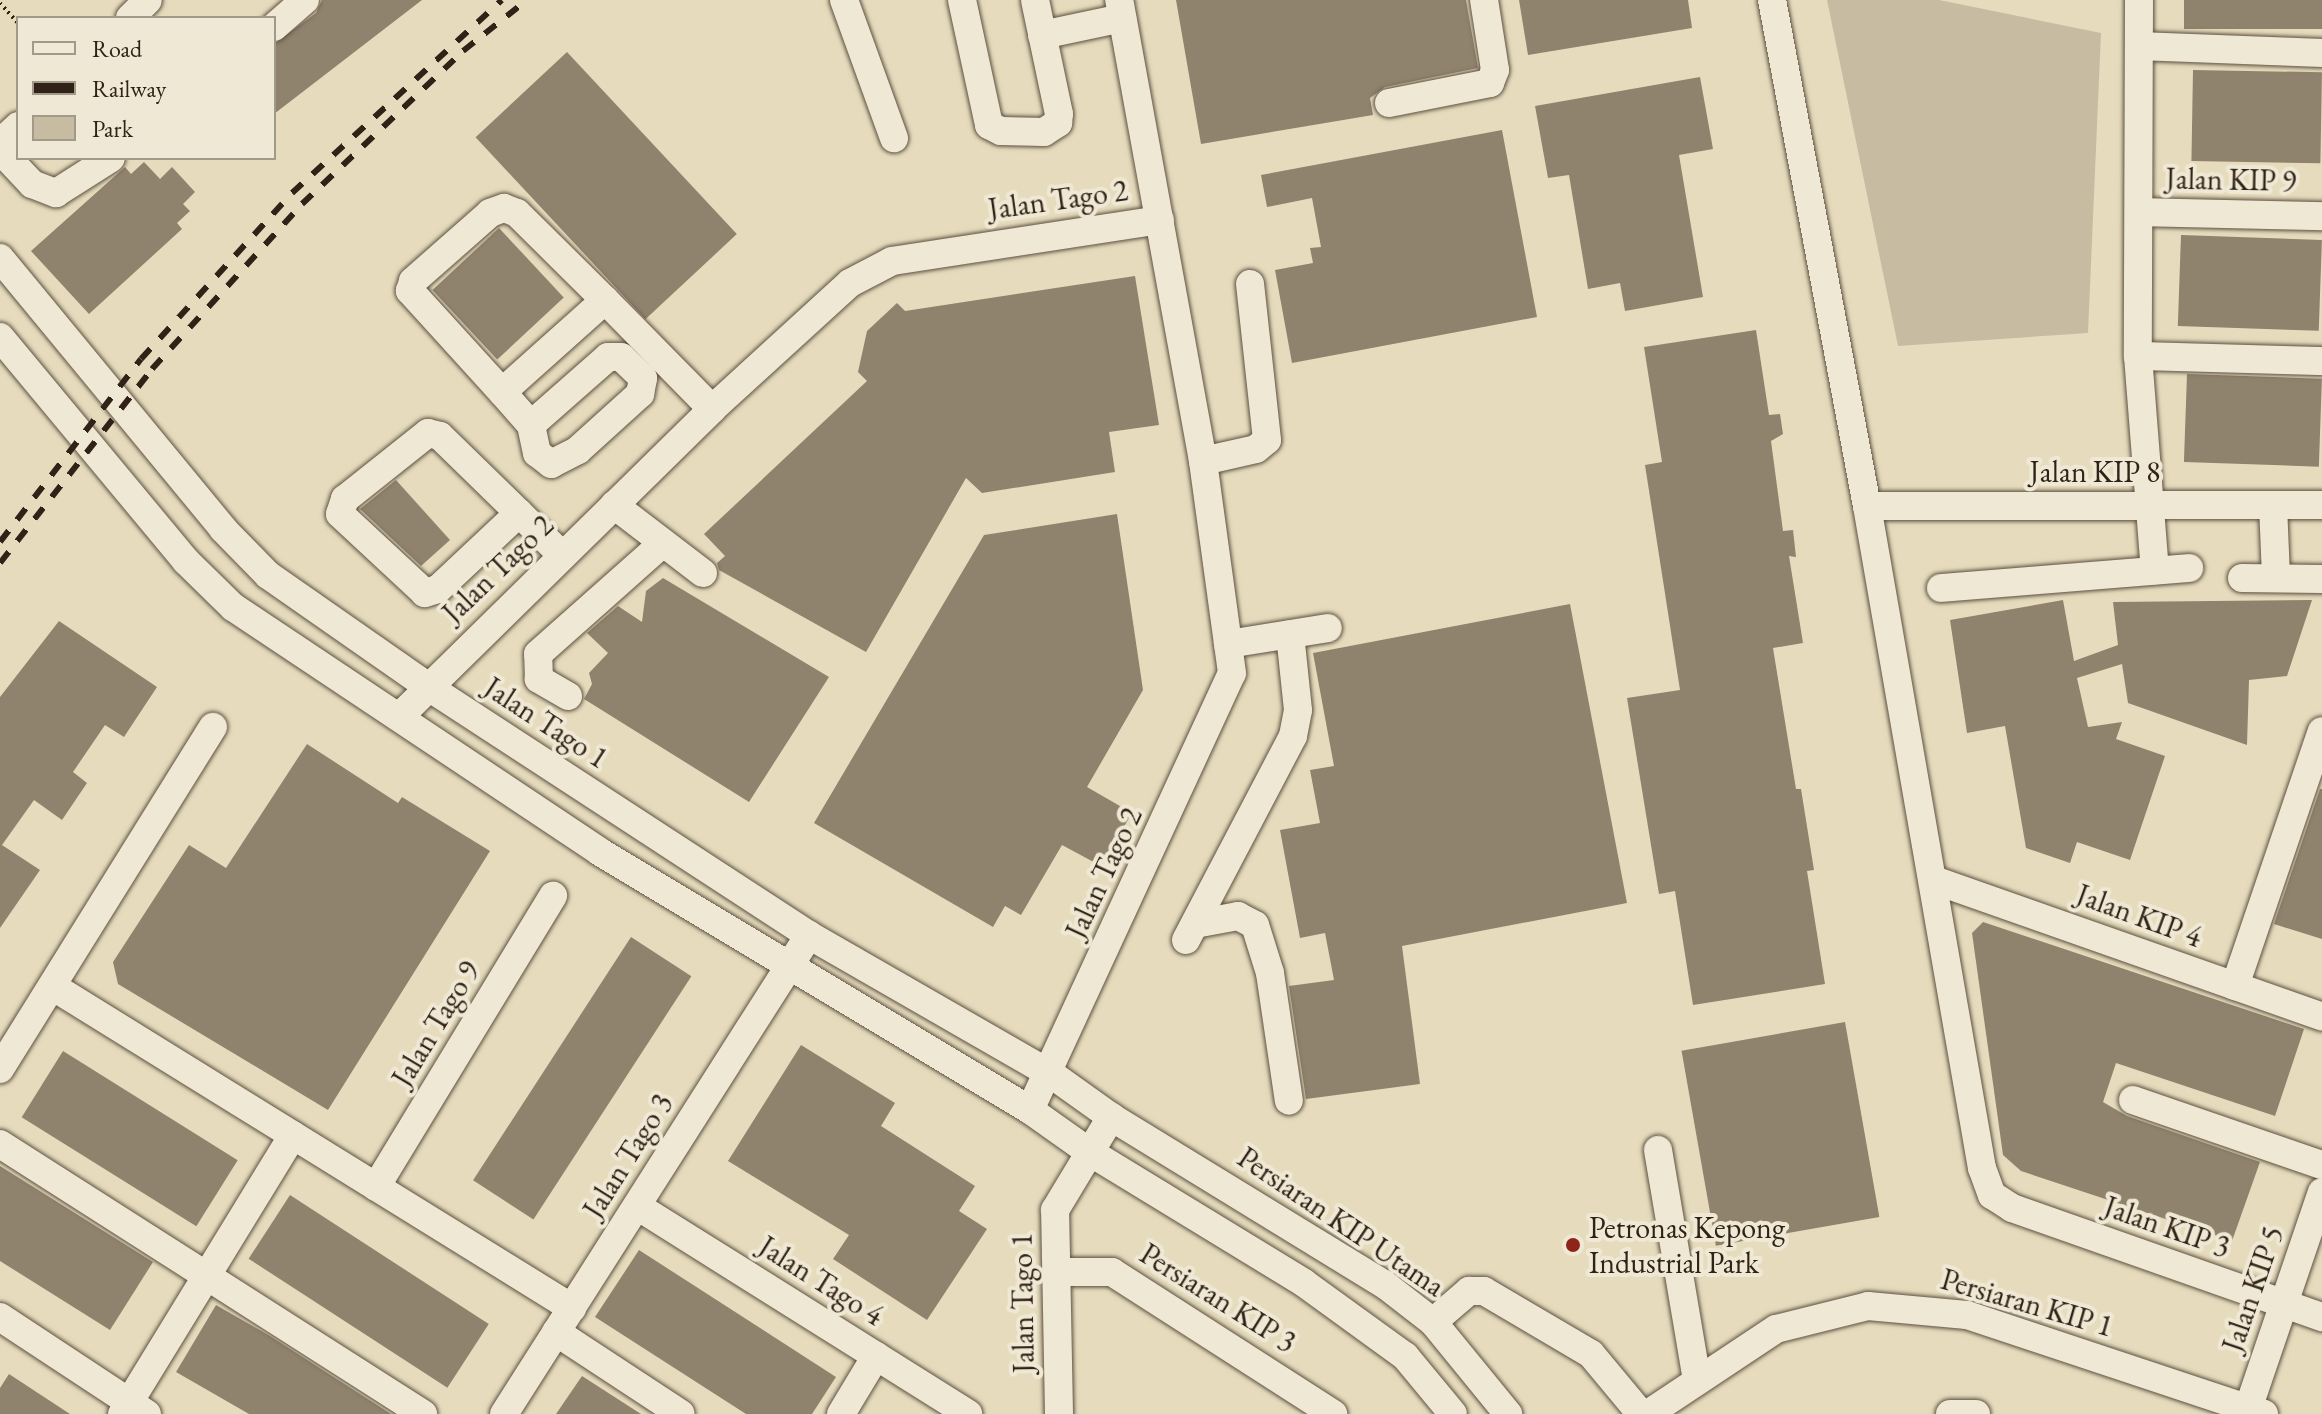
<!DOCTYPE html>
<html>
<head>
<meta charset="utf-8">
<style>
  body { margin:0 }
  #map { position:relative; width:2322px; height:1414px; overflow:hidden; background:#e6dcbd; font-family:"EB Garamond",serif }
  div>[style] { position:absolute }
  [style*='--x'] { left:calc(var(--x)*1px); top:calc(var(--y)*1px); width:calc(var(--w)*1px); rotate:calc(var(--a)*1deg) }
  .green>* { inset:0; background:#c7bca1 }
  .building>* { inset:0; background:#8f836d; transform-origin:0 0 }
  .path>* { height:4px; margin-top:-2px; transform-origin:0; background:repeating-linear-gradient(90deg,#302216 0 2px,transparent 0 6px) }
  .roads { filter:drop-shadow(0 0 2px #5e5040) drop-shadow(0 0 2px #5e5040) }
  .minor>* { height:28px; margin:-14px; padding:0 14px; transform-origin:14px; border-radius:14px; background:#efe8d4 }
  .rail>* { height:6px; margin-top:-3px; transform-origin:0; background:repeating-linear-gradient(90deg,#302216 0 14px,transparent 0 28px) }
  .dots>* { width:22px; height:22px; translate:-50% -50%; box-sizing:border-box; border:4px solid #efe8d4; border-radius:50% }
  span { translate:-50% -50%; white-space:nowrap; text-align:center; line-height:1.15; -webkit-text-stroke:8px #efe8d4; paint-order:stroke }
  .street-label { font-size:30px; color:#302216 }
  .poi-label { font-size:30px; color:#302216 }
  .left { translate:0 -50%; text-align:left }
  .legend { position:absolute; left:16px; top:16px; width:260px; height:144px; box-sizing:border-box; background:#efe8d4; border:2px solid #a39988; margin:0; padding:10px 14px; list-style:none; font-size:24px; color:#302216 }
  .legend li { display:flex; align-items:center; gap:16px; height:40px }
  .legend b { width:40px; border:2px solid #a39988 }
</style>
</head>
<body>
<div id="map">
  <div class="green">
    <div style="clip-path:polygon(1827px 0,1939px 0,2101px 33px,2088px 333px,1898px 346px)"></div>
  </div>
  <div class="building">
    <div style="clip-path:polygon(322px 0,422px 0,274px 114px,274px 44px,316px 13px)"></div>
    <div style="clip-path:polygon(1176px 0,1466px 0,1478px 68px,1385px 87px,1370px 98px,1373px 115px,1201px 144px)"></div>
    <div style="clip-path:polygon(1519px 0,1688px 0,1692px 28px,1528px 55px)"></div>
    <div style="left:2184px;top:0;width:138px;height:29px"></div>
    <div style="left:567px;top:52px;width:249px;height:125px;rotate:47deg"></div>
    <div style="left:2193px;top:70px;width:129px;height:91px;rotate:1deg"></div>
    <div style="clip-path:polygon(1700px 77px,1713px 149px,1679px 155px,1703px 297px,1625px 311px,1620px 283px,1588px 289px,1569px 175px,1548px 178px,1535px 106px)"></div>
    <div style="clip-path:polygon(1502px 130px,1537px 317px,1292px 363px,1275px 270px,1313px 263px,1310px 248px,1321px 247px,1312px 198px,1267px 207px,1261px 175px)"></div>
    <div style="clip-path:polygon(144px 162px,160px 179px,172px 167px,195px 192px,183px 204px,190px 211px,177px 223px,182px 229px,89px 314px,31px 251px,125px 167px,131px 174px)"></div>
    <div style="left:499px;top:228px;width:95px;height:91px;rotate:47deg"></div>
    <div style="left:2181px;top:235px;width:141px;height:91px;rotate:2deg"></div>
    <div style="clip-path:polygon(1135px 276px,1159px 425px,1109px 432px,1115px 472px,982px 493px,966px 478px,866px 652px,719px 570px,717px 563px,725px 556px,704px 534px,867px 381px,858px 372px,867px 331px,897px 303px,905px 311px)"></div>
    <div style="clip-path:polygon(1756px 330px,1769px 415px,1780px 414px,1783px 434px,1771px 441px,1783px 531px,1793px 530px,1796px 557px,1789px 556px,1803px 643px,1773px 648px,1796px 789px,1801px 789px,1814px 870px,1807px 871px,1825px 984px,1693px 1005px,1675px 891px,1659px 894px,1627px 698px,1680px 690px,1645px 465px,1662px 462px,1644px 347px)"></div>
    <div style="left:2187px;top:374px;width:135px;height:88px;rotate:2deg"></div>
    <div style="clip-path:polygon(396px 480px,450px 540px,421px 566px,360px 509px)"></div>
    <div style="clip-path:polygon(1117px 514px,1143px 690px,1087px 787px,1132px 813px,1101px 866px,1062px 845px,1021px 915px,1005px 906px,993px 927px,814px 823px,984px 535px)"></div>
    <div style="clip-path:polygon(663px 578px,829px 677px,749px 802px,584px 699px,592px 684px,589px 673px,608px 653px,587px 633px,618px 606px,642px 622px,646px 591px)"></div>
    <div style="clip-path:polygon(2063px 600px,2074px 661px,2118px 645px,2113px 602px,2312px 600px,2287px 676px,2249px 680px,2247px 745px,2128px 703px,2122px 664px,2077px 678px,2088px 727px,2122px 722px,2116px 739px,2165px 756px,2130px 860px,2077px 842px,2070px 863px,2026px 848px,2005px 726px,1967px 733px,1950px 620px)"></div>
    <div style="clip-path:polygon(1570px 604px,1627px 903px,1402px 946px,1420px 1084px,1306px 1099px,1289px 986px,1334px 980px,1325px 933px,1300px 938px,1280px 830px,1320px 823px,1310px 770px,1334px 766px,1313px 653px)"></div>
    <div style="clip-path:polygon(59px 621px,157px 687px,124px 737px,105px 725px,73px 772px,87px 783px,62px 820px,34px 800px,2px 845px,40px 870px,0 928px,0 697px)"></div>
    <div style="clip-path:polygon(307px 744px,398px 803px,402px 797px,490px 851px,328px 1110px,118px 984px,113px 962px,189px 845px,226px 868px)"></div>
    <div style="clip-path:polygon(2320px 789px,2322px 789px,2322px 939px,2274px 924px)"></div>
    <div style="clip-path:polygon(1983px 922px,2304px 1029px,2275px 1116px,2116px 1063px,2103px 1102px,2127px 1116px,2260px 1162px,2232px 1241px,2021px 1171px,2003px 1155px,1972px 933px)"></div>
    <div style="left:631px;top:937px;width:72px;height:290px;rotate:33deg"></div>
    <div style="left:1845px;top:1022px;width:198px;height:166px;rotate:80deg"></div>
    <div style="clip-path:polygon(801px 1045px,895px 1103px,881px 1126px,975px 1186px,959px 1211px,987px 1229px,927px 1320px,833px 1259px,849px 1235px,728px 1161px)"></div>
    <div style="left:63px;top:1051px;width:206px;height:78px;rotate:32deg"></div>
    <div style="clip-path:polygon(0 1166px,153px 1262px,110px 1330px,0 1261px)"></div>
    <div style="left:290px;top:1195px;width:237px;height:76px;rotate:33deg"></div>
    <div style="clip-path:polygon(639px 1250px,836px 1377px,812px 1414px,746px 1414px,595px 1317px)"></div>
    <div style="clip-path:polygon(216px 1305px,270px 1336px,391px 1414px,249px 1414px,176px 1372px)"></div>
    <div style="clip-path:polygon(9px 1374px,70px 1414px,0 1414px,0 1388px)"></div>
    <div style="clip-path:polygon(582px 1376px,641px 1414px,556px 1414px)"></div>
  </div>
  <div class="path">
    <div style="--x:0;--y:3;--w:27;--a:48"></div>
  </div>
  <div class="roads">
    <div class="minor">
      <div style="--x:844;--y:0;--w:147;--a:70.1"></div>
      <div style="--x:962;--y:0;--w:128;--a:77.8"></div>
      <div style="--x:989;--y:125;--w:13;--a:27"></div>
      <div style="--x:1001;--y:131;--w:43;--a:1.3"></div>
      <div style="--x:1044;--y:132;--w:17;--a:-33"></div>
      <div style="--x:1058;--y:123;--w:9;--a:-84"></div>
      <div style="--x:1059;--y:114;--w:116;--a:-101.9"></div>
      <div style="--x:1772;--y:0;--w:515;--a:79.37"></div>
      <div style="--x:1867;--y:506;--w:672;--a:80.15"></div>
      <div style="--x:1982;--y:1168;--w:29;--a:70"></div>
      <div style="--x:1992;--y:1195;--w:24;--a:33"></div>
      <div style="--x:2012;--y:1208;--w:329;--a:19.4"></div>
      <div style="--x:2139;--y:0;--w:356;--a:90.2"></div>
      <div style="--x:2138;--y:356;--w:215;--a:85.5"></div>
      <div style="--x:130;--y:18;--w:25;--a:-45"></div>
      <div style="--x:274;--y:27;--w:41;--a:-41.1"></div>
      <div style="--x:1042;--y:35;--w:82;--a:-12"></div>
      <div style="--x:2139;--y:46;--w:183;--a:2.2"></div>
      <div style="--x:1389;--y:103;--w:103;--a:-11.2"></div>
      <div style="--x:1490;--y:83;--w:14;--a:-69"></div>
      <div style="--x:1495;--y:70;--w:71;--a:-98.9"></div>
      <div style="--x:0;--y:143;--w:25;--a:-43"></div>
      <div style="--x:0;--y:150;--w:47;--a:46.7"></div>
      <div style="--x:32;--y:184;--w:26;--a:21"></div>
      <div style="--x:56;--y:193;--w:65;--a:-32.5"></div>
      <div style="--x:2139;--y:212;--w:183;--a:1.3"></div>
      <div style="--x:0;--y:258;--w:351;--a:50.5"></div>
      <div style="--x:223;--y:529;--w:64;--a:45.6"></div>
      <div style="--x:268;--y:575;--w:194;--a:34.9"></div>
      <div style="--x:427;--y:686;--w:456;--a:33.1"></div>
      <div style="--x:809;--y:935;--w:279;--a:29.9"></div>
      <div style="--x:1051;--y:1074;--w:74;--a:35.6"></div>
      <div style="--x:1111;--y:1117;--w:320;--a:31.5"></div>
      <div style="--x:1384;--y:1284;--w:62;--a:37.8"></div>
      <div style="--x:1433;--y:1322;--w:119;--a:50.8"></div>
      <div style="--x:605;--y:300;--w:138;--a:138.2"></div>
      <div style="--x:502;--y:392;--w:137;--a:-132.3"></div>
      <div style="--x:410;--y:291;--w:10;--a:-73"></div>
      <div style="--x:413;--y:281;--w:103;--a:-41.4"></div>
      <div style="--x:490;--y:213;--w:15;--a:-20"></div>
      <div style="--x:504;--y:208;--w:14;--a:21"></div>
      <div style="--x:517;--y:213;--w:124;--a:44.7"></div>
      <div style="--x:605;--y:300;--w:153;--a:45.5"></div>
      <div style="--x:0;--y:337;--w:291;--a:50.3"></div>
      <div style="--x:186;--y:561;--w:66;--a:44.4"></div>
      <div style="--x:233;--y:607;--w:441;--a:33.7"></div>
      <div style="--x:600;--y:852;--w:501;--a:30.96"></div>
      <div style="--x:1030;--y:1110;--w:71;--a:35.3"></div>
      <div style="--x:1088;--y:1151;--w:253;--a:31.4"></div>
      <div style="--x:1304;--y:1283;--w:125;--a:35.9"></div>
      <div style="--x:1405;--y:1356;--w:75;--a:50.4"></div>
      <div style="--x:2138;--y:356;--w:184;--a:1.6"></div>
      <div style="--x:502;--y:392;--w:44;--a:48.7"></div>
      <div style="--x:531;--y:425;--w:29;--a:78"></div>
      <div style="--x:537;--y:453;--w:18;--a:38"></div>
      <div style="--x:551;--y:464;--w:30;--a:-27"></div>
      <div style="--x:578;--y:450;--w:84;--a:-42.1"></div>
      <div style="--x:640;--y:394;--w:16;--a:-79"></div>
      <div style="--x:643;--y:378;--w:30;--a:-136"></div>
      <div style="--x:621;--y:357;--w:13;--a:180"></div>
      <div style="--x:608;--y:357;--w:103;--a:138.6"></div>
      <div style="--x:1203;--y:461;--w:54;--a:-12.8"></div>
      <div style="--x:1256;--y:449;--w:14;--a:-39"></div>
      <div style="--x:1267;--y:440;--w:157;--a:-96.2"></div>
      <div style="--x:614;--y:505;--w:112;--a:37.4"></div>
      <div style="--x:2273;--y:505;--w:73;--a:87.6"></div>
      <div style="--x:1867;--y:506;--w:455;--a:-0.1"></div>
      <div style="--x:519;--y:513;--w:111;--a:136.8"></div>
      <div style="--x:438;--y:589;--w:14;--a:163"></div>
      <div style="--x:425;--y:593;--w:116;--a:-137.1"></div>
      <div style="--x:340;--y:514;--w:16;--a:-72"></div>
      <div style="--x:345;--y:499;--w:106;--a:-38.5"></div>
      <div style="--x:428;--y:433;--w:12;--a:14"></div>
      <div style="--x:440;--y:436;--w:110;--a:44.3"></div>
      <div style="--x:519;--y:513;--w:60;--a:44.3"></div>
      <div style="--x:2242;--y:578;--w:80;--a:0.7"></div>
      <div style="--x:1941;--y:588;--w:249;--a:-4.6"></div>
      <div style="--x:1228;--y:644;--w:101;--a:-9.1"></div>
      <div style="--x:568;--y:696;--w:34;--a:-150"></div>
      <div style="--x:539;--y:679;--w:25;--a:-92"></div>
      <div style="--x:538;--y:654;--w:167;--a:-41.6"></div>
      <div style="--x:399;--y:717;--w:439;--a:-44.5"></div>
      <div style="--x:712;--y:409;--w:187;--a:-42.4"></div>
      <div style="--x:850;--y:283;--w:47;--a:-27.6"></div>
      <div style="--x:892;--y:261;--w:271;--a:-8.7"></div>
      <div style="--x:1934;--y:880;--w:411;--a:19.4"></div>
      <div style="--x:1195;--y:924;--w:44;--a:-10.5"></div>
      <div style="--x:1238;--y:916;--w:19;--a:28"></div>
      <div style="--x:1255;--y:925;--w:50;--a:72.6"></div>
      <div style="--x:1270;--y:973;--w:129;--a:81.6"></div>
      <div style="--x:1186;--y:940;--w:230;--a:-62.3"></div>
      <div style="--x:1293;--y:736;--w:26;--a:-79"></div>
      <div style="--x:1298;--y:710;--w:76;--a:-96"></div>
      <div style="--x:52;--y:986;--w:612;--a:31.77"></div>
      <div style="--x:2235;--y:986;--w:269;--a:-71.2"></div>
      <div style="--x:0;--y:1069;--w:403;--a:-58.1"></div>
      <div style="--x:2133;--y:1100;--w:200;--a:19"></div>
      <div style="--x:1030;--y:1110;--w:481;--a:-65.2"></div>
      <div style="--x:1232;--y:673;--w:214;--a:-97.8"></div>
      <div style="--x:1203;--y:461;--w:469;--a:-100.3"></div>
      <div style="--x:0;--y:1144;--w:502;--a:32.55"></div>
      <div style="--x:1658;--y:1150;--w:234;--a:80.4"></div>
      <div style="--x:376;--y:1187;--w:341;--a:-58.7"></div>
      <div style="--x:637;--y:1206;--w:391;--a:32.1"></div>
      <div style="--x:1056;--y:1272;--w:56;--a:0"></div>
      <div style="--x:1112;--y:1272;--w:263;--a:32.7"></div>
      <div style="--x:0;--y:1317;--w:176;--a:33.4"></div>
      <div style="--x:1433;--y:1322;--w:48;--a:-40.7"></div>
      <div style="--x:1469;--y:1291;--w:15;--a:0"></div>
      <div style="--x:1484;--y:1291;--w:124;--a:30.5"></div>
      <div style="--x:1591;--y:1354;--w:78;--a:50.2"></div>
      <div style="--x:556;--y:1332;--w:149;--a:33.3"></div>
      <div style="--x:2248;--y:1409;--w:229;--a:-71.2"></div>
      <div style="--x:122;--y:1414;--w:327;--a:-58.5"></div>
      <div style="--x:504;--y:1414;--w:568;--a:-57.51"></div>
      <div style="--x:841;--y:1414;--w:68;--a:-58.9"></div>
      <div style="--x:1059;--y:1414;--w:204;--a:-91.1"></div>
      <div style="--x:1055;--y:1210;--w:109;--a:-58.9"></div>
      <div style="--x:1648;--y:1414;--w:154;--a:-33.6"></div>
      <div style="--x:1776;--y:1329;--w:95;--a:-14"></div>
      <div style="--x:1868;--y:1306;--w:99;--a:5.2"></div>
      <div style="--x:1967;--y:1315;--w:313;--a:18.4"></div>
      <div style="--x:1950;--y:1414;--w:26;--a:0"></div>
    </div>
  </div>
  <div class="rail">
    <div style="--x:0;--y:542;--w:231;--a:-52.4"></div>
    <div style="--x:141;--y:359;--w:224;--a:-47.7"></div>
    <div style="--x:292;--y:193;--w:285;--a:-42.6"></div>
    <div style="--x:0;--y:563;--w:246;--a:-51.9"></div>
    <div style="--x:152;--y:369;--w:223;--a:-47.7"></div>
    <div style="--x:302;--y:204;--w:222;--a:-43.5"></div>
    <div style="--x:463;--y:51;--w:82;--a:-38.6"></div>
  </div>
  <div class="dots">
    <div style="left:1573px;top:1245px;background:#8f2418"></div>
  </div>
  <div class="street-label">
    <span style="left:2231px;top:180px;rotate:1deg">Jalan KIP 9</span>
    <span style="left:1058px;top:200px;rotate:-8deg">Jalan Tago 2</span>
    <span style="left:2095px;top:472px">Jalan KIP 8</span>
    <span style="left:498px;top:569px;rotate:-44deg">Jalan Tago 2</span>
    <span style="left:546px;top:723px;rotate:33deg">Jalan Tago 1</span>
    <span style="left:1104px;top:873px;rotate:-65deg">Jalan Tago 2</span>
    <span style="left:2139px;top:916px;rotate:20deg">Jalan KIP 4</span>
    <span style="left:436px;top:1024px;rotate:-59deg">Jalan Tago 9</span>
    <span style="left:628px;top:1156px;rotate:-58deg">Jalan Tago 3</span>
    <span style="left:1341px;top:1222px;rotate:34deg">Persiaran KIP Utama</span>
    <span style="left:2167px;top:1227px;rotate:19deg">Jalan KIP 3</span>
    <span style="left:821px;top:1281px;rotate:32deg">Jalan Tago 4</span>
    <span style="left:2253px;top:1289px;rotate:-71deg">Jalan KIP 5</span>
    <span style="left:1218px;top:1298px;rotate:32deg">Persiaran KIP 3</span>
    <span style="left:1023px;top:1303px;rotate:-91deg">Jalan Tago 1</span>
    <span style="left:2027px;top:1303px;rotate:16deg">Persiaran KIP 1</span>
  </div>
  <div class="poi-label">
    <span class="left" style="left:1589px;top:1245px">Petronas Kepong<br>Industrial Park</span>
  </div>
  <ul class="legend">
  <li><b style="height:10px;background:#efe8d4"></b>Road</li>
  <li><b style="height:10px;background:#302216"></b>Railway</li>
  <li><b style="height:22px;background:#c7bca1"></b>Park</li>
  </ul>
</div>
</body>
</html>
